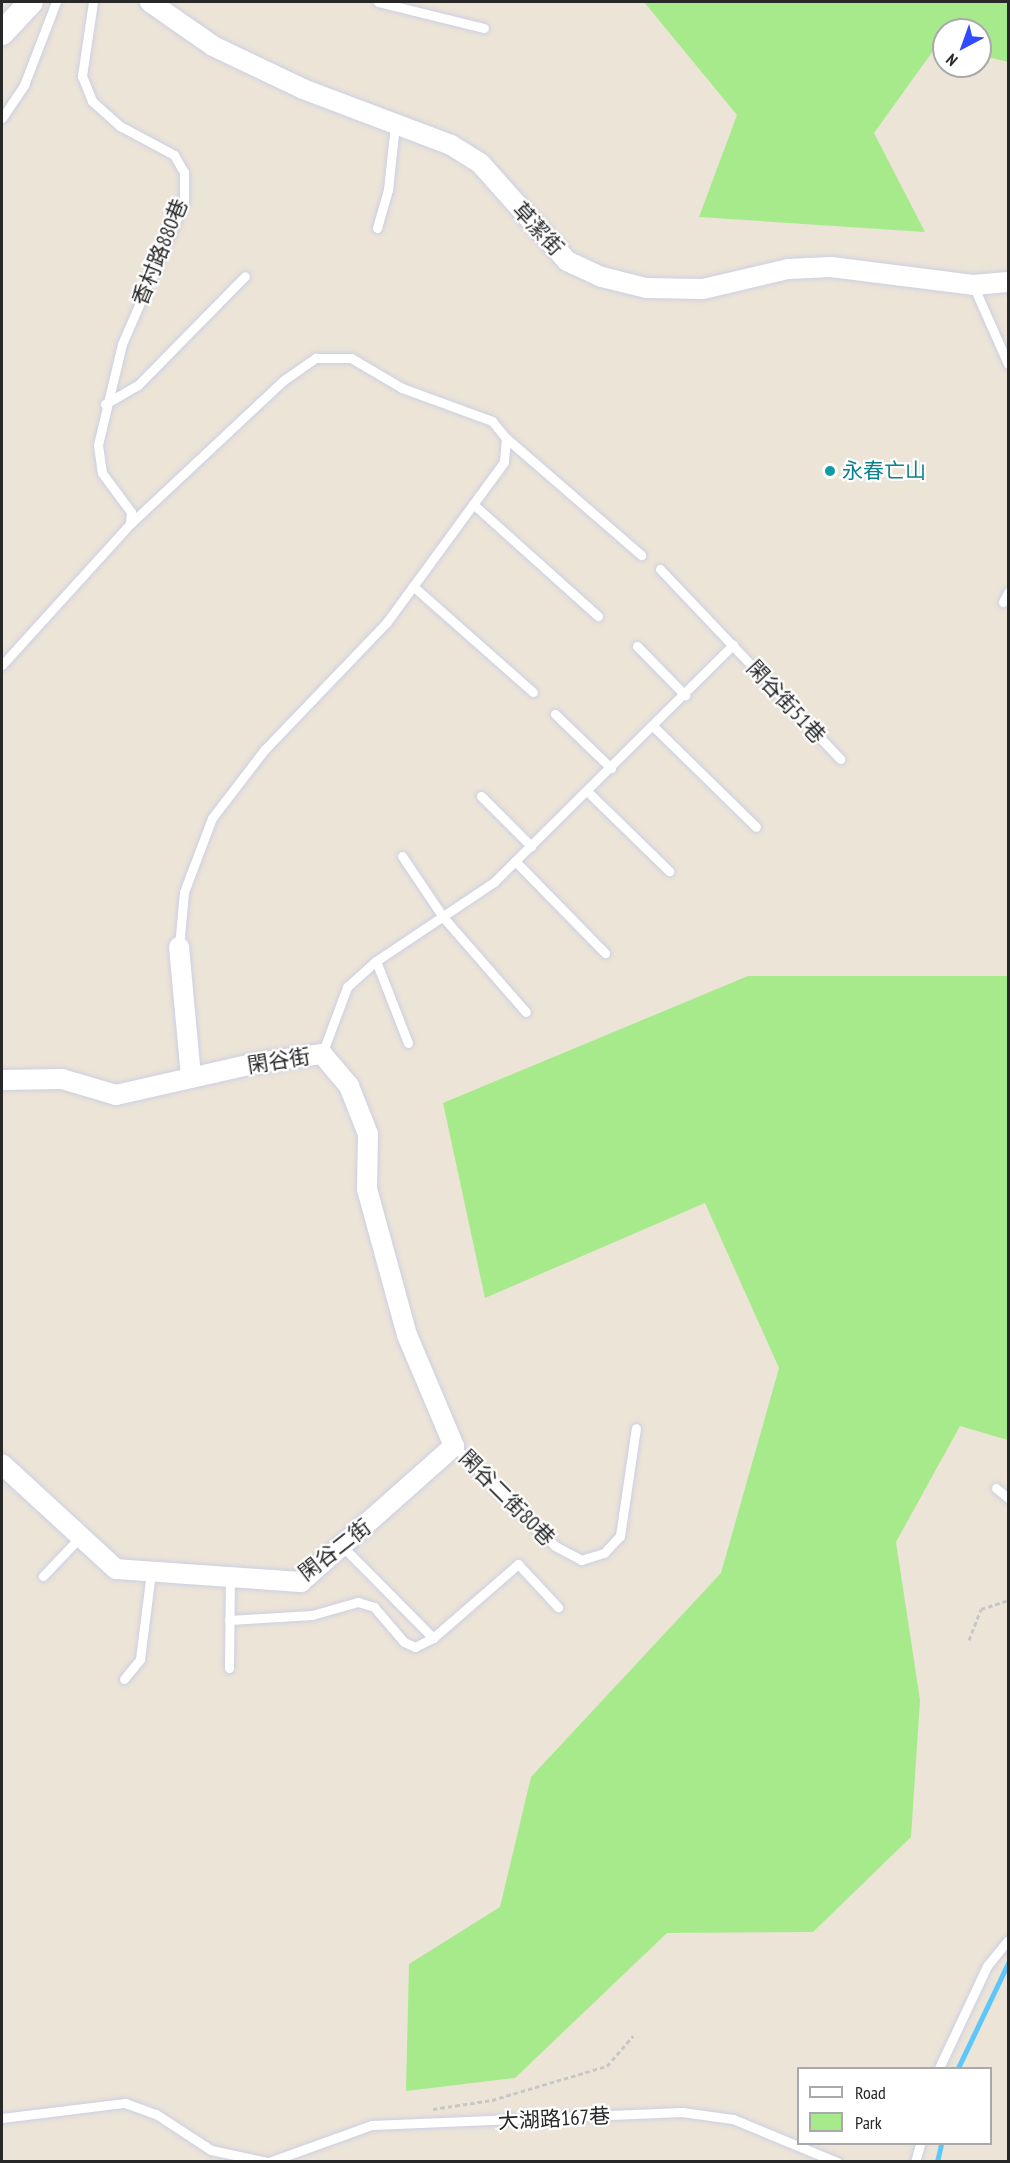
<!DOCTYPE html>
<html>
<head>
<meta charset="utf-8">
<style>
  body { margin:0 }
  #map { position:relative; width:1010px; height:2163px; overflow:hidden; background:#ece4d7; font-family:"PT Sans Narrow","Noto Sans TC",sans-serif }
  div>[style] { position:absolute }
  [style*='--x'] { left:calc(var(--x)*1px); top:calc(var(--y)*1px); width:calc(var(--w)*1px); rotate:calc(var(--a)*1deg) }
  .green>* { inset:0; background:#a6ea8c }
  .stream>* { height:4.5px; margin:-2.25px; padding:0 2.25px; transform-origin:2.25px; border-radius:2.25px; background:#5dc7fc }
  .path>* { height:3px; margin-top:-1.5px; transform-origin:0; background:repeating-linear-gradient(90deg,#c7c7c7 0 4.5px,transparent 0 7.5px) }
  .roads { filter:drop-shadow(0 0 2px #cccfe3) drop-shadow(0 0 2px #cccfe3) }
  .service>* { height:9px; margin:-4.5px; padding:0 4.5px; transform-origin:4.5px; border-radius:4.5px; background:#fff }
  .minor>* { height:20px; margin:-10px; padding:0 10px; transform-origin:10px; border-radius:10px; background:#fff }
  .tertiary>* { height:24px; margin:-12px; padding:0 12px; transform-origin:12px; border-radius:12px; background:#fff }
  .dots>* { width:16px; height:16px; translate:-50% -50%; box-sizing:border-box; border:3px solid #fff; border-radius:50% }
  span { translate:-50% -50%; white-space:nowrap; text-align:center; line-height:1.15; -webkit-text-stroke:4.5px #fff; paint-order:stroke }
  .street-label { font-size:21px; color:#282828 }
  .culture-label { font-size:21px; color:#0d838f }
  .left { translate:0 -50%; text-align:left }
  .frame { position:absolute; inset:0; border:3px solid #282828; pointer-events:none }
  .legend { position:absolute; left:797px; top:2067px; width:195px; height:78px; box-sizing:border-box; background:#fff; border:2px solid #a9a9a9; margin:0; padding:8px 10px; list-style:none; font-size:18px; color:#282828 }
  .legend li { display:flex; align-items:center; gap:12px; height:30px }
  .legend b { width:30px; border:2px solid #a9a9a9 }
  .north { position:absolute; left:932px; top:18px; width:60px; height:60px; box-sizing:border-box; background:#fff; border:2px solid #a9a9a9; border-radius:50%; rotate:221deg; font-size:16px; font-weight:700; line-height:24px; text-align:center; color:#282828 }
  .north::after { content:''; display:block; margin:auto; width:21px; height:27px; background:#314bff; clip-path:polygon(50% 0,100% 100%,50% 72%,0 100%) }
</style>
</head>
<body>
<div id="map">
  <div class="green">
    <div style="clip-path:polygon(644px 2px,1008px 2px,1008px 62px,980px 55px,980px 30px,944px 30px,944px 45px,938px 44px,874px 133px,925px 232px,699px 217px,737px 115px)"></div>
    <div style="clip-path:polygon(748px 976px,1008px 976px,1008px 1440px,960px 1426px,896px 1542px,920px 1700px,911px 1837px,813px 1932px,667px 1933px,515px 2078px,406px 2091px,409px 1964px,500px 1907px,531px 1777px,721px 1573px,779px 1368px,705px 1203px,485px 1298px,443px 1103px)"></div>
  </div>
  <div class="stream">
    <div style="--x:958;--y:2068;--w:116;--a:-64.5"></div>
    <div style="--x:937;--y:2162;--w:18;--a:-77"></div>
  </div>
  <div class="path">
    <div style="--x:969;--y:1640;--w:33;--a:-69"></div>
    <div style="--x:981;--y:1609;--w:28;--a:-18"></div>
    <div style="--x:433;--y:2109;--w:60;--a:-8.7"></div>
    <div style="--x:492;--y:2100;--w:120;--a:-16.5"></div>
    <div style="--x:607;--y:2066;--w:40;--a:-49"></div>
  </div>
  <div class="roads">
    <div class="service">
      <div style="--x:93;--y:2;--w:75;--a:98.5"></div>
      <div style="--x:82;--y:76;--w:27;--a:68"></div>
      <div style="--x:92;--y:101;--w:38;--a:42"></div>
      <div style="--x:120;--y:126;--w:61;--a:28.2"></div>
      <div style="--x:174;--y:155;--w:20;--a:60"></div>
      <div style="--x:184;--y:172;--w:30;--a:90"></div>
      <div style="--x:184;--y:202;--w:155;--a:113.6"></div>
      <div style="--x:122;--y:344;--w:104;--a:103.4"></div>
      <div style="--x:98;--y:445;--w:28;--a:82"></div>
      <div style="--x:102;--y:473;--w:49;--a:53.4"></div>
      <div style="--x:131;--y:512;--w:12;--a:95"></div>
      <div style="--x:378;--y:2;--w:109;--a:13.8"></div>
      <div style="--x:2;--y:118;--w:40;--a:-56"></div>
      <div style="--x:24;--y:85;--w:89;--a:-68.9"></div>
      <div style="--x:377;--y:228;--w:40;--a:-74"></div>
      <div style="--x:388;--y:190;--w:65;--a:-83.9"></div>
      <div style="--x:973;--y:285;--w:86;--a:66.1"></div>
      <div style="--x:105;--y:404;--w:39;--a:-30"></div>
      <div style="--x:139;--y:384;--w:151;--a:-45.5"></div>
      <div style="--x:506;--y:438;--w:179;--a:40.9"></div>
      <div style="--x:473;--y:504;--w:168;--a:41.9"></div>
      <div style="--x:660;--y:569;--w:262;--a:46.5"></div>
      <div style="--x:413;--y:586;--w:160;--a:41.5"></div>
      <div style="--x:1003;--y:602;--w:11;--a:-63"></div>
      <div style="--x:637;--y:646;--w:69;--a:45.6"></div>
      <div style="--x:2;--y:665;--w:190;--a:-47.8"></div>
      <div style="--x:130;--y:524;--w:211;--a:-43.1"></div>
      <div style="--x:284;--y:380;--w:39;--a:-35"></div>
      <div style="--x:316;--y:358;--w:35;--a:0"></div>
      <div style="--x:351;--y:358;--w:59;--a:30.5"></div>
      <div style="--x:402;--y:388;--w:96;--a:20.1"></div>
      <div style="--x:492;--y:421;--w:22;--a:51"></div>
      <div style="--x:506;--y:438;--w:24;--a:95"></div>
      <div style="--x:504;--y:462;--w:200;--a:126.2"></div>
      <div style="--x:386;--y:623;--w:175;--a:133.8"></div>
      <div style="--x:265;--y:749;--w:87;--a:127.5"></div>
      <div style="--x:212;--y:818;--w:79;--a:110.7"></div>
      <div style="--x:184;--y:892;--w:55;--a:95.2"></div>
      <div style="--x:555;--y:714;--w:78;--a:44"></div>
      <div style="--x:653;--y:726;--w:144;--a:44.4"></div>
      <div style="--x:587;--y:791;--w:115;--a:44.3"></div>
      <div style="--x:481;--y:796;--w:71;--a:45"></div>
      <div style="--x:402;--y:856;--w:73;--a:56.1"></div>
      <div style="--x:443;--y:917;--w:126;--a:48.9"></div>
      <div style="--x:515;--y:861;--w:129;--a:45.6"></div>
      <div style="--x:376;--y:961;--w:88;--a:68.7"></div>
      <div style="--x:322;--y:1054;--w:72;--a:-69.5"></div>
      <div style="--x:347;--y:987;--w:39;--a:-42"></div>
      <div style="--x:376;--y:961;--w:142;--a:-33.8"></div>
      <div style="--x:494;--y:882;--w:337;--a:-44.8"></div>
      <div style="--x:454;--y:1446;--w:142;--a:44.7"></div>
      <div style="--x:555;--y:1546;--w:30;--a:28"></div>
      <div style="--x:581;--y:1560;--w:24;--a:-17"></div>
      <div style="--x:604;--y:1553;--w:23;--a:-47"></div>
      <div style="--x:620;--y:1536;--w:109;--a:-81.6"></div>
      <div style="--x:996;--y:1488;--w:16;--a:40"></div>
      <div style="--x:344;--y:1548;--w:127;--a:45.3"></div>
      <div style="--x:433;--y:1638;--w:113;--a:-41"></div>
      <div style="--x:518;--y:1564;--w:59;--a:47.1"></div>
      <div style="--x:43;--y:1576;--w:54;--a:-46.5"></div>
      <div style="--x:229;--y:1620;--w:83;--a:-3.4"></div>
      <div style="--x:312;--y:1615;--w:48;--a:-15.8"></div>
      <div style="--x:358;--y:1602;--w:17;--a:17"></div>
      <div style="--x:374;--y:1607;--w:46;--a:49.4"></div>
      <div style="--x:404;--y:1642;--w:12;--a:24"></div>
      <div style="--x:415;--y:1647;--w:20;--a:-27"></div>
      <div style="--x:229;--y:1668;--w:91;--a:-89.4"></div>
      <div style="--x:124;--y:1679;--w:26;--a:-51"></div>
      <div style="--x:140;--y:1659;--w:88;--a:-82.8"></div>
      <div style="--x:939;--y:2068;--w:113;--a:-64.8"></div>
      <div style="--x:987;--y:1966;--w:33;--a:-51"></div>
      <div style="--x:2;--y:2118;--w:124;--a:-7"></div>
      <div style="--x:125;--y:2103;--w:33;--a:20"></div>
      <div style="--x:156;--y:2114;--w:66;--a:33.2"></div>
      <div style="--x:211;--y:2150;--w:57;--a:12.1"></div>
      <div style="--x:269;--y:2162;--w:109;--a:-19.8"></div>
      <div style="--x:372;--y:2125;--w:310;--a:-2.4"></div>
      <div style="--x:682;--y:2112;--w:51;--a:7.8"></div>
      <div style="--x:733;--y:2119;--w:113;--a:22.5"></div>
      <div style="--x:915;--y:2162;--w:19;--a:-74"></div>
    </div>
    <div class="minor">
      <div style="--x:150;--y:2;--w:77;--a:34.9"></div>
      <div style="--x:213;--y:46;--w:100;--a:25.5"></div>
      <div style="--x:303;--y:89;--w:158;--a:20.7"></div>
      <div style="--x:451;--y:145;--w:34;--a:32"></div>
      <div style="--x:480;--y:163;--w:131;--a:48.4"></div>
      <div style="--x:567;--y:261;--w:38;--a:25"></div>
      <div style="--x:602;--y:277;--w:45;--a:14"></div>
      <div style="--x:646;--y:288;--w:57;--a:1"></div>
      <div style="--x:703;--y:289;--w:87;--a:-13.2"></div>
      <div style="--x:788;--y:269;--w:43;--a:-2.7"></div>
      <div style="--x:831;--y:267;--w:143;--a:7.2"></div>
      <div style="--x:973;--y:285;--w:35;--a:-5"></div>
      <div style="--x:179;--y:947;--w:131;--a:84.7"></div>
      <div style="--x:2;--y:1080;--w:60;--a:-1"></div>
      <div style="--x:62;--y:1079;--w:56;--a:16.5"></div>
      <div style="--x:116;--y:1095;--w:145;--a:-12.8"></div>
      <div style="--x:257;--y:1063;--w:66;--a:-7.9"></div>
      <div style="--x:322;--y:1054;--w:42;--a:49.8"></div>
      <div style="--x:349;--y:1086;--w:52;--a:68.4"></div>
      <div style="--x:368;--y:1134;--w:55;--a:91"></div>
      <div style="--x:367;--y:1189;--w:151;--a:74.7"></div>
      <div style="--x:407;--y:1335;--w:121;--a:67.1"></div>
      <div style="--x:454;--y:1446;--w:205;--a:138.4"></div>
      <div style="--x:301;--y:1582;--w:185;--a:-176"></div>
      <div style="--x:116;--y:1569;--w:155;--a:-137.4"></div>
    </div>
    <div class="tertiary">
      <div style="--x:2;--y:33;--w:42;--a:-46.9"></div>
    </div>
  </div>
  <div class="dots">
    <div style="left:830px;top:471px;background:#0f9aa8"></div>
  </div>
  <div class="street-label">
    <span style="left:538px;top:229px;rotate:47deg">草潔街</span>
    <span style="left:160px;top:252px;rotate:-68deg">香村路880巷</span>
    <span style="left:786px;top:702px;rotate:47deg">閑谷街51巷</span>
    <span style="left:279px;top:1061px;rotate:-9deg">閑谷街</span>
    <span style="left:507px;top:1498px;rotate:45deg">閑谷二街80巷</span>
    <span style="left:335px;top:1550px;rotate:-38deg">閑谷二街</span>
    <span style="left:554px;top:2119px;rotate:-3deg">大湖路167巷</span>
  </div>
  <div class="culture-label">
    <span class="left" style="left:842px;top:471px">永春亡山</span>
  </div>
  <div class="frame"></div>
  <ul class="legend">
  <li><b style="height:8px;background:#fff"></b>Road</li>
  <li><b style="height:16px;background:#a6ea8c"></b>Park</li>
  </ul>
  <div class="north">N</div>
</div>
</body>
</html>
